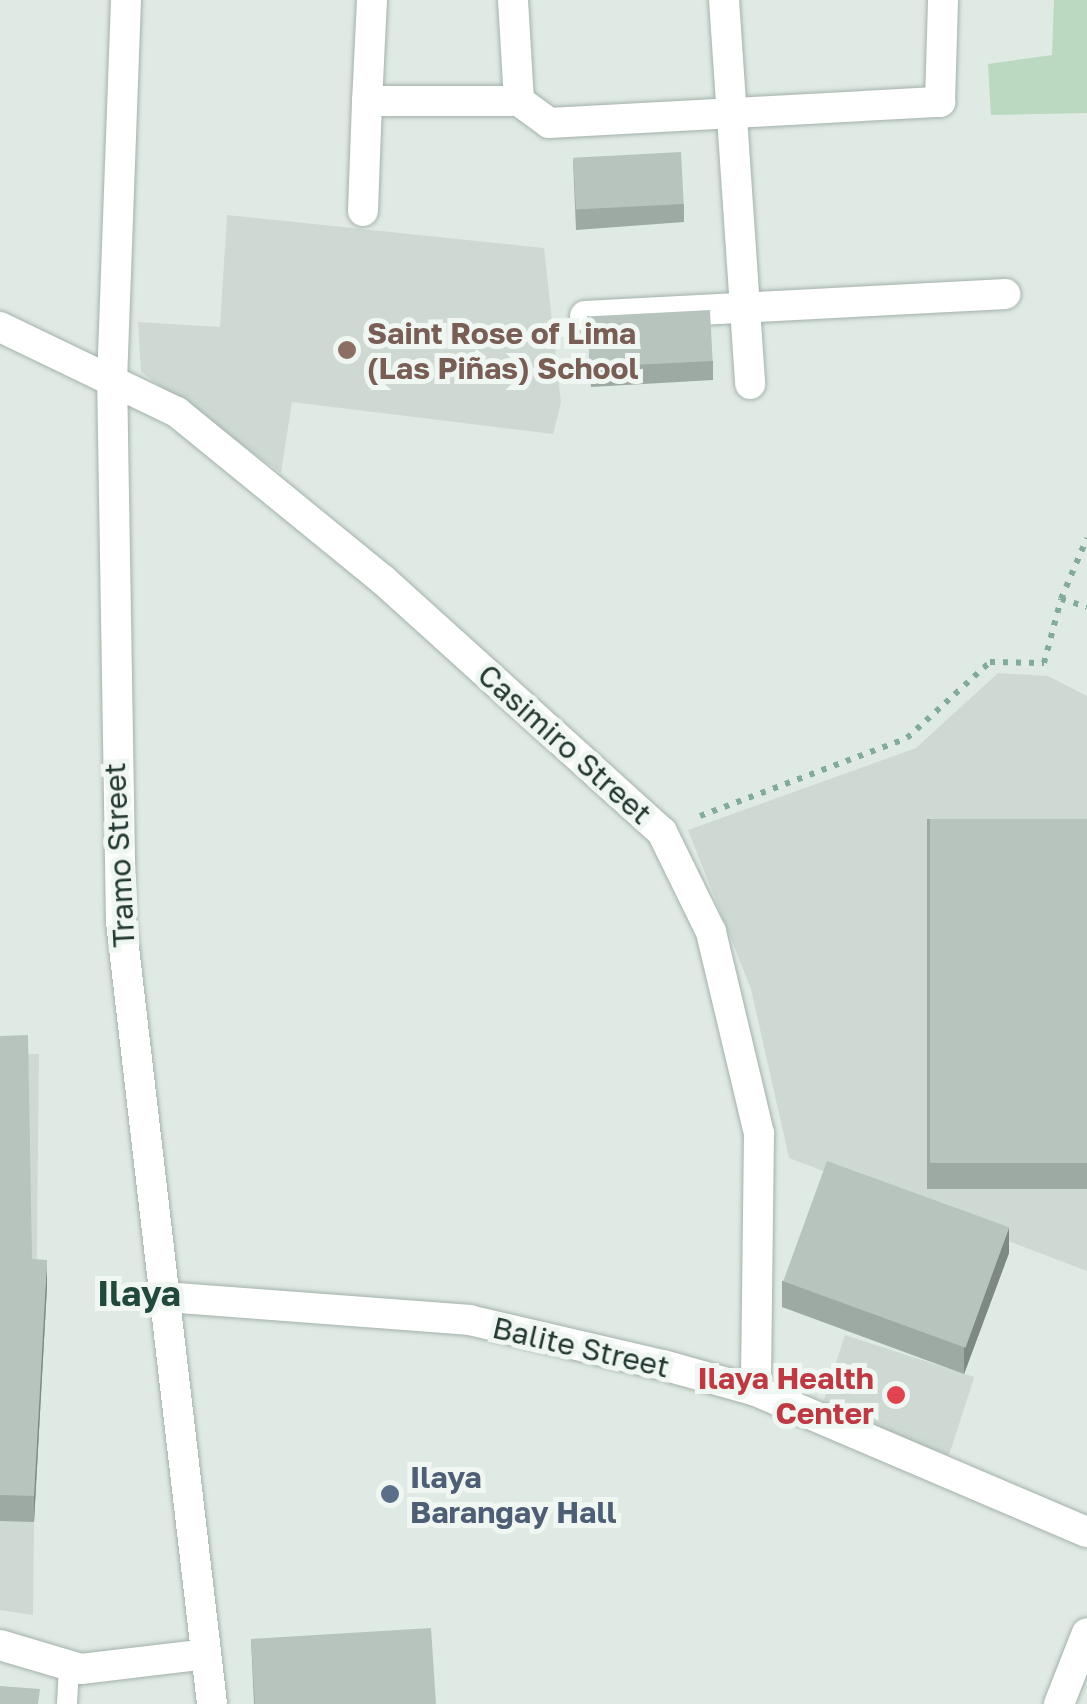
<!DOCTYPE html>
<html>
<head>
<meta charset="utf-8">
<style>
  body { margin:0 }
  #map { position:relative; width:1087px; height:1704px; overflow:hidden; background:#e0eae4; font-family:"Golos Text",sans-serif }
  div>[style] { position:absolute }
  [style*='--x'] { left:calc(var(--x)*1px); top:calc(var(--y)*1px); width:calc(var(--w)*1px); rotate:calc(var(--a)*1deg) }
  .built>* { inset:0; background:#ced9d3; transform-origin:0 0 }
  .green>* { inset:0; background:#bad9c0 }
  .path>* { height:6px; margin-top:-3px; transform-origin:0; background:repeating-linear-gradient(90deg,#83ab9a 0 5px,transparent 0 13px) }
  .roads { filter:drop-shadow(0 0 2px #a3b1aa) drop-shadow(0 0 2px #a3b1aa) }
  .lane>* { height:20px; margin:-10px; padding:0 10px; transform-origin:10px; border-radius:10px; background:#fff }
  .street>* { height:30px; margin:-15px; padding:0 15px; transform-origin:15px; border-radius:15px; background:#fff }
  .secondary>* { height:30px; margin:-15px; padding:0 15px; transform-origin:15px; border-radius:15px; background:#fff }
  .wall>* { inset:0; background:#9da9a3; transform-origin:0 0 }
  .shaded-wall>* { inset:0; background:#7f8984 }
  .building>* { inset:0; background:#b6c4bd; transform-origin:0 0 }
  .dots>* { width:28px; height:28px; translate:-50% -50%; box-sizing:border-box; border:5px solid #f0f7f3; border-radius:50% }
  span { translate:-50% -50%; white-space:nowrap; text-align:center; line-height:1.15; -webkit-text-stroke:10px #f0f7f3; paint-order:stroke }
  .education-label { font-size:30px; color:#785e54; font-weight:700 }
  .left { translate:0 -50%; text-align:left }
  .street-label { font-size:30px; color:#223830 }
  .health-label { font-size:30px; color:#be3a42; font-weight:700 }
  .right { translate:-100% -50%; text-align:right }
  .service-label { font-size:30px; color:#4e5e75; font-weight:700 }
  .quarter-label { font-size:35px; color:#20493b; font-weight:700 }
</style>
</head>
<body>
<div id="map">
  <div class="built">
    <div style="clip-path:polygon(227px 215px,544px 248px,561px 403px,553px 434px,292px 402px,281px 473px,141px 372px,138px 322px,220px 327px)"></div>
    <div style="clip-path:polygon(998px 673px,1048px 676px,1087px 696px,1087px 1271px,789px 1158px,751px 989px,688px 830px,916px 748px)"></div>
    <div style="clip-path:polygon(39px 1054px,33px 1615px,0 1610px,0 1055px)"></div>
    <div style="left:845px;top:1335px;width:136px;height:82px;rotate:18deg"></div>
  </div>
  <div class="green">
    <div style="clip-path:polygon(1054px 0,1087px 0,1087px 113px,991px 115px,988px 64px,1052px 55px)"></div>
  </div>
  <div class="path">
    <div style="--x:1061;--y:599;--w:66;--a:-66.9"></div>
    <div style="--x:700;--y:816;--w:221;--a:-20.6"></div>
    <div style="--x:907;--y:738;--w:113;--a:-42.5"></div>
    <div style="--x:990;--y:662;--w:54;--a:1.1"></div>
    <div style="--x:1044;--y:663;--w:66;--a:-75.1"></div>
    <div style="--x:1061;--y:599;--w:27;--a:17"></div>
  </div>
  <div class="roads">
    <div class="lane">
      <div style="--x:67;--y:1704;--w:38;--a:-87"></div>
    </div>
    <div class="street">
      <div style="--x:372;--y:0;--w:101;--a:92.8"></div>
      <div style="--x:367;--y:101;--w:152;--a:0"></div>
      <div style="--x:519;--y:101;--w:37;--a:36"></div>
      <div style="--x:549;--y:123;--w:392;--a:-3.1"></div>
      <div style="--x:940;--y:102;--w:102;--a:-88.3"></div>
      <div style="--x:513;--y:0;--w:101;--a:86.6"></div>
      <div style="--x:724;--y:0;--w:385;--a:86.1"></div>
      <div style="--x:363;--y:211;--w:110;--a:-87.9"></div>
      <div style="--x:585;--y:316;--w:421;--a:-3"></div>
      <div style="--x:0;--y:327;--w:196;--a:25.7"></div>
      <div style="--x:177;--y:412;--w:266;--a:39.2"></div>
      <div style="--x:383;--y:580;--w:376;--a:42.1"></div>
      <div style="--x:662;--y:832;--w:111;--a:63.9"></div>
      <div style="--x:711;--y:932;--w:207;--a:76.6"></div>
      <div style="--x:759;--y:1133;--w:258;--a:90.7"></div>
      <div style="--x:165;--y:1297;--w:305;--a:4.3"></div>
      <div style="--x:469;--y:1320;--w:199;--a:13.1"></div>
      <div style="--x:663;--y:1365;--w:97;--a:15.6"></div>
      <div style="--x:756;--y:1391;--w:360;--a:23.1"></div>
      <div style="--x:0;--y:1645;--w:84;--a:16.5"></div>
      <div style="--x:81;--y:1669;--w:126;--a:-6.8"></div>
      <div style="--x:1059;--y:1704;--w:76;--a:-68.5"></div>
    </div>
    <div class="secondary">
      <div style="--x:126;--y:0;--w:373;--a:92.1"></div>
      <div style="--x:112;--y:373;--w:549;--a:89.06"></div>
      <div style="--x:121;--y:922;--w:787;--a:83.36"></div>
    </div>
  </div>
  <div class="wall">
    <div style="clip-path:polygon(573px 160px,684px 204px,684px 222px,576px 230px)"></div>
    <div style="clip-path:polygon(587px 316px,713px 361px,713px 380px,591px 387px)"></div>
    <div style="left:1087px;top:819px;width:370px;height:160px;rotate:90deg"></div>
    <div style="clip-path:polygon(0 1036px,32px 1259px,47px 1286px,34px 1522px,0 1521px)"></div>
    <div style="clip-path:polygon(1009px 1253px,964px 1374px,782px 1307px,782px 1281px)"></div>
    <div style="clip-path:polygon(251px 1639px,436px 1704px,254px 1704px)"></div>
  </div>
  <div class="shaded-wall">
    <div style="clip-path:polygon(1009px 1227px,1009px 1253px,964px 1374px,964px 1348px)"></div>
    <div style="clip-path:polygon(47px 1260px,47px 1286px,34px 1522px,34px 1496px)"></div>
  </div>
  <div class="building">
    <div style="left:681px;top:152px;width:52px;height:108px;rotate:87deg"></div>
    <div style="left:710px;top:310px;width:51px;height:123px;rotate:87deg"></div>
    <div style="left:1087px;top:819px;width:344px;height:157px;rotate:90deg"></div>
    <div style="clip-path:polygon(28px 1035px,32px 1259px,47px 1260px,34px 1496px,0 1495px,0 1036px)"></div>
    <div style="left:827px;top:1161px;width:194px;height:128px;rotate:20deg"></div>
    <div style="clip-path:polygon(431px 1628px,436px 1704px,255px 1704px,251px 1639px)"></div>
    <div style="clip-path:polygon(0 1686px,40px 1689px,38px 1704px,0 1704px)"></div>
  </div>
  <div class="dots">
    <div style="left:347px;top:350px;background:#8d6e63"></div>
    <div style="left:896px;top:1395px;background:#e0444e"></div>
    <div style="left:390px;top:1494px;background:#5c6f8a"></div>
  </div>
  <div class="education-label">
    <span class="left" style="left:367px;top:350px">Saint Rose of Lima<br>(Las Piñas) School</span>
  </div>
  <div class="street-label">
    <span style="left:565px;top:744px;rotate:42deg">Casimiro Street</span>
    <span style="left:119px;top:855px;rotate:-93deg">Tramo Street</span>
    <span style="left:581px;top:1347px;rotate:13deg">Balite Street</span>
  </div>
  <div class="health-label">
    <span class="right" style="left:874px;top:1395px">Ilaya Health<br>Center</span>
  </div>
  <div class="service-label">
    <span class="left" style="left:410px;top:1494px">Ilaya<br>Barangay Hall</span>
  </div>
  <div class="quarter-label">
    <span style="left:139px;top:1293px">Ilaya</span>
  </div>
</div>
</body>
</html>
